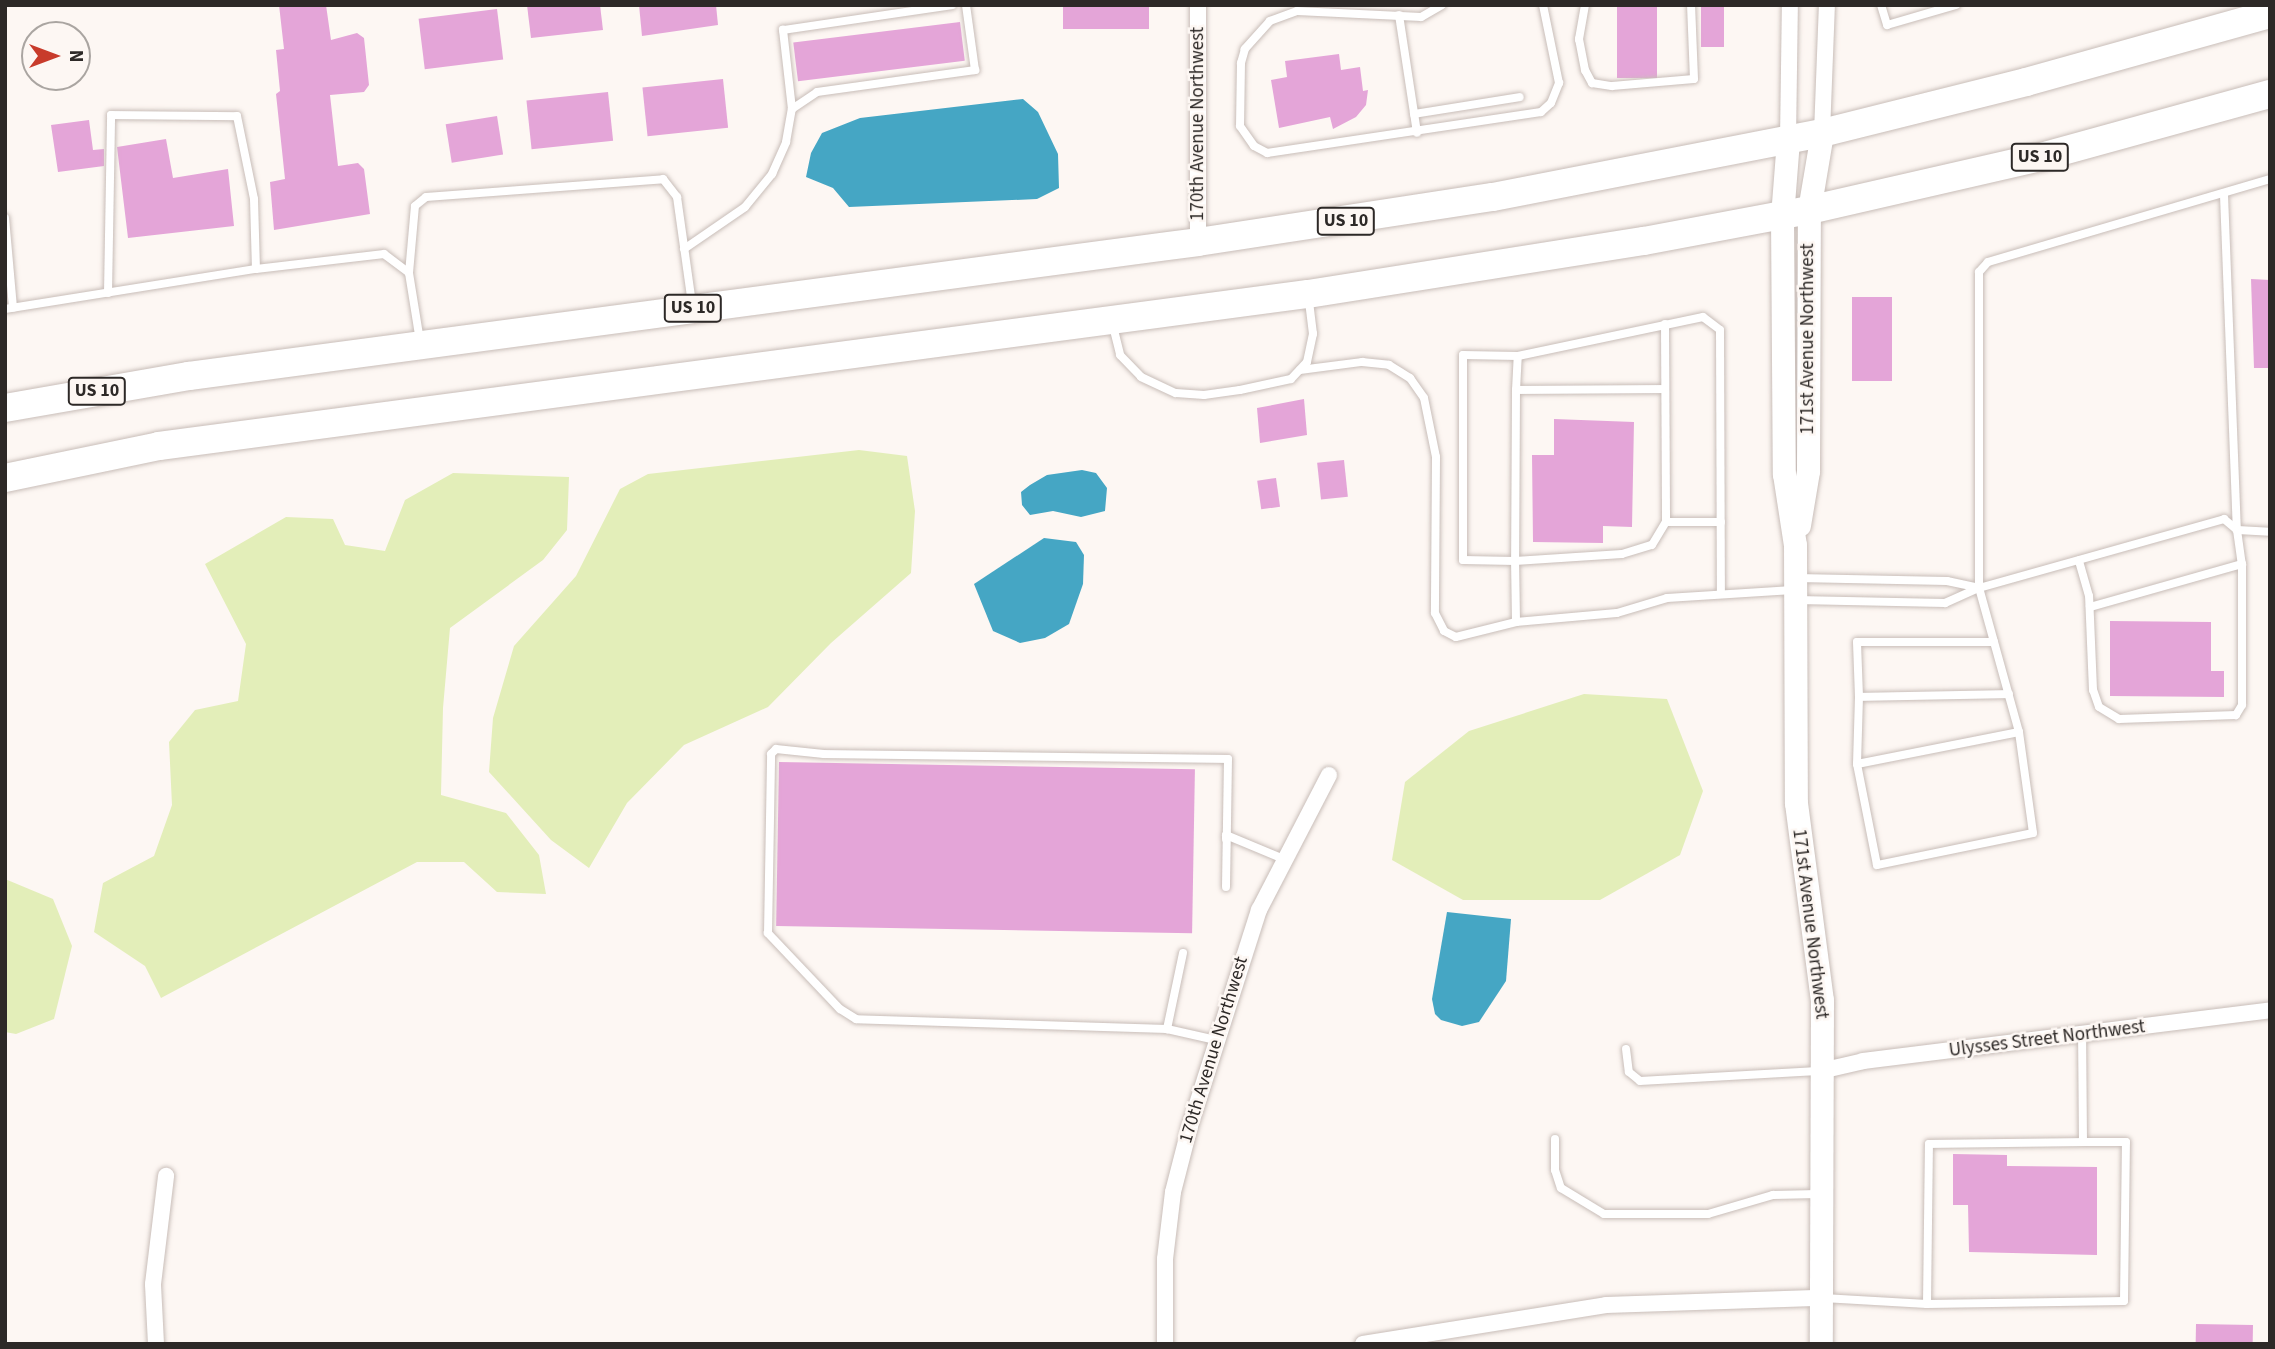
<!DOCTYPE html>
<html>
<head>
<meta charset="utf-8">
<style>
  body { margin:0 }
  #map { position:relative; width:2275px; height:1349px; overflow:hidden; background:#fdf7f3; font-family:"Source Sans 3",sans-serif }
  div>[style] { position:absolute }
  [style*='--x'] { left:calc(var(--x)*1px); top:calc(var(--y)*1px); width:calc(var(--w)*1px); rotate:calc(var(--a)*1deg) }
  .green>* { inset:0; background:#e3eeb9 }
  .water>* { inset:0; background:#45a6c4 }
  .building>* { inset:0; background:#e4a5d8; transform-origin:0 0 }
  .roads { filter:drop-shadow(0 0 2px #c8bdb8) drop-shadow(0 0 2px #c8bdb8) }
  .lane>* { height:8px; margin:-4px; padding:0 4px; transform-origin:4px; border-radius:4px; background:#fff }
  .street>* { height:16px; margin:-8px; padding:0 8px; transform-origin:8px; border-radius:8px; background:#fff }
  .secondary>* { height:23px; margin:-11.5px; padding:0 11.5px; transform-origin:11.5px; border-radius:11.5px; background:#fff }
  .highway>* { height:28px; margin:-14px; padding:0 14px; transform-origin:14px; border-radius:14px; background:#fff }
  span { translate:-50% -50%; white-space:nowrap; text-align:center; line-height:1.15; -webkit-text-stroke:5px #fdf7f3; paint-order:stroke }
  .shield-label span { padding:2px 5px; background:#fdf7f3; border:2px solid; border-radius:5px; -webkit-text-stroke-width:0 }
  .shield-label { font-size:18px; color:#2d2927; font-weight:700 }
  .street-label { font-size:19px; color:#2d2927 }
  .frame { position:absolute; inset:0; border:7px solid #2d2927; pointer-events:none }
  .north { position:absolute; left:21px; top:21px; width:70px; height:70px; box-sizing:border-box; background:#fdf7f3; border:2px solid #aaa5a1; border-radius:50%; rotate:90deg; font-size:19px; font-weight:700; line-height:28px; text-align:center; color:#2d2927 }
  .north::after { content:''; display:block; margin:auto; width:24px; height:32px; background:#c83b2b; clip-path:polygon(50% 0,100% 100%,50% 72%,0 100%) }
</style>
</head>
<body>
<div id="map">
  <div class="green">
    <div style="clip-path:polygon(859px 450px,907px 456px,915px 511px,911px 573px,831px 643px,768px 707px,684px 745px,627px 803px,589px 868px,551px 840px,489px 772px,493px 718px,514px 646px,576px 576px,620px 489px,648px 474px)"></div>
    <div style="clip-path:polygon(453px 473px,569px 477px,567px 530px,543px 560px,450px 628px,443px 708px,441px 795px,506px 813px,539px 855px,546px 894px,497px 892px,464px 862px,417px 862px,161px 998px,145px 966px,94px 932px,103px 883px,154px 856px,172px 805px,169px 742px,195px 710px,238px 701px,246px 644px,205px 564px,286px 517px,333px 519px,345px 545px,385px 551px,405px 500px)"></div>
    <div style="clip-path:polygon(1584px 694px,1667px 699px,1703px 791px,1680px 855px,1600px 900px,1463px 900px,1392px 860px,1405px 782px,1469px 731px)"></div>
    <div style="clip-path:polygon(5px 879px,53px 899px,72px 946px,54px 1019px,16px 1034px,5px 1032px)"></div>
  </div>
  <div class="water">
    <div style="clip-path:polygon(1023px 99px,1038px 112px,1058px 154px,1059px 188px,1037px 199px,849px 207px,833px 188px,806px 177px,811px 153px,822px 133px,860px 118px)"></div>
    <div style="clip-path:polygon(1082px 470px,1096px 473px,1107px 488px,1105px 511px,1081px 517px,1053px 511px,1030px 515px,1022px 505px,1021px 492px,1030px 485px,1047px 475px)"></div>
    <div style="clip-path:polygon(1044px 538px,1076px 542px,1084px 555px,1083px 584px,1069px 624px,1045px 638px,1020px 643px,993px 631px,974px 584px)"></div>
    <div style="clip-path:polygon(1447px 912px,1511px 919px,1506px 981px,1479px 1022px,1462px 1026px,1441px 1020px,1435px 1014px,1432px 999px)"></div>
  </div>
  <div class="building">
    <div style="clip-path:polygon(279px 5px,326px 5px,331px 40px,357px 33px,364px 38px,369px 85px,364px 92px,330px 95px,338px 166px,358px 163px,364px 169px,370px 214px,274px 230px,270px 182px,285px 179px,276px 94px,280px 91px,276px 50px,284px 49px)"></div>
    <div style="clip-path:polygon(527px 5px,600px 5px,603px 30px,531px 38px)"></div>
    <div style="clip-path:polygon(639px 5px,716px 5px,718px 25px,642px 36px)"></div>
    <div style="left:1063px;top:5px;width:86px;height:24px"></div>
    <div style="left:1617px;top:5px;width:40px;height:73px"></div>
    <div style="left:1701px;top:5px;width:23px;height:42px"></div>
    <div style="left:497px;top:9px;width:51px;height:79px;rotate:83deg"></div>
    <div style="left:960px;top:22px;width:39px;height:168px;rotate:83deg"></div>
    <div style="clip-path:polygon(1339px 54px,1341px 70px,1360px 67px,1363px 91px,1368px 90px,1366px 105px,1356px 117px,1333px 129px,1330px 117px,1279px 128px,1271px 80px,1287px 77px,1285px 61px)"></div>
    <div style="left:723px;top:79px;width:49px;height:81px;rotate:84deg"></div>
    <div style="left:608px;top:92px;width:49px;height:82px;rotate:84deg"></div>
    <div style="left:497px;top:116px;width:39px;height:52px;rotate:81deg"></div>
    <div style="clip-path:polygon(89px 120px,93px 150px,104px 149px,104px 166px,58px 172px,51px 125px)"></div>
    <div style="clip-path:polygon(166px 139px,173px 178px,228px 169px,234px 226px,128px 238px,117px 147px)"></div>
    <div style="clip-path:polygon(2251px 279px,2270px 280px,2270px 368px,2254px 368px)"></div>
    <div style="left:1852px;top:297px;width:40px;height:84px"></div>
    <div style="clip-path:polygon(1304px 399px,1307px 435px,1260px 443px,1257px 408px)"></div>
    <div style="clip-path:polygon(1554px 419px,1634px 422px,1632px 527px,1603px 526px,1603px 543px,1533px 542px,1532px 455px,1554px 455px)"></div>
    <div style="left:1344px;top:460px;width:37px;height:27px;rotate:84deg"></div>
    <div style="left:1276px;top:478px;width:29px;height:19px;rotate:82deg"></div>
    <div style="clip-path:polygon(2110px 621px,2211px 622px,2211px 671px,2224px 671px,2224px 697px,2110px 696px)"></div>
    <div style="left:779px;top:762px;width:416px;height:164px;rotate:1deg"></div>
    <div style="clip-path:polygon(1953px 1154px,2007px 1155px,2007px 1166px,2097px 1167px,2097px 1255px,1969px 1252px,1968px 1205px,1953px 1205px)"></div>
    <div style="left:2196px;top:1324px;width:57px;height:20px;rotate:1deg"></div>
  </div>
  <div class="roads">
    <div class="lane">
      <div style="--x:1442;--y:5;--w:24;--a:150"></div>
      <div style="--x:1421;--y:17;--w:124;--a:-177.2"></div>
      <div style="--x:1297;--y:11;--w:29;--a:160"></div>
      <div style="--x:1270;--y:21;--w:38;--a:132"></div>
      <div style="--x:1245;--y:49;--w:15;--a:106"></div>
      <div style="--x:1241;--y:63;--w:63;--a:90.9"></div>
      <div style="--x:1240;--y:126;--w:24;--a:55"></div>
      <div style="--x:1254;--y:146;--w:15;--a:28"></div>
      <div style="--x:1267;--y:153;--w:277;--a:-8.5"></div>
      <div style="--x:1541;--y:112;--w:13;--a:-42"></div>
      <div style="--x:1551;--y:103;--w:22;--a:-68"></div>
      <div style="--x:1559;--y:83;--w:80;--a:-101.6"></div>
      <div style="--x:1585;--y:5;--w:35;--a:100"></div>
      <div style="--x:1579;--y:39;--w:32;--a:79"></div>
      <div style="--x:1585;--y:70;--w:15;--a:62"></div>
      <div style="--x:1592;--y:83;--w:20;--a:9"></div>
      <div style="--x:1612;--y:86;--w:82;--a:-4.9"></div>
      <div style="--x:1694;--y:79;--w:74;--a:-92.3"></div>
      <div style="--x:1881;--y:5;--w:21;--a:73"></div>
      <div style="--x:1887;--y:25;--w:72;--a:-16.2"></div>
      <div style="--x:1399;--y:15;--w:119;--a:81.3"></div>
      <div style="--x:792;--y:109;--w:30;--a:-34"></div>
      <div style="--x:817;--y:92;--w:160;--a:-7.9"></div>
      <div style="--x:975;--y:70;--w:66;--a:-97.9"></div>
      <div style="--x:1414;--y:114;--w:107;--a:-9.1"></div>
      <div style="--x:2224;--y:195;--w:335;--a:87.8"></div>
      <div style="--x:2237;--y:530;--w:33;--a:3"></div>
      <div style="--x:5;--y:218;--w:90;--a:84.9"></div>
      <div style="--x:684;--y:249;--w:74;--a:-34.5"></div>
      <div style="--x:745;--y:207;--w:43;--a:-50.7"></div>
      <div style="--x:772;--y:174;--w:35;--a:-66"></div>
      <div style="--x:786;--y:142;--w:34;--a:-80"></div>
      <div style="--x:792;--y:109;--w:80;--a:-96.5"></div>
      <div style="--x:783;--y:30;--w:171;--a:-8.4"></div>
      <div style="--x:108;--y:293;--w:178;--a:-89"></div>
      <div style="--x:111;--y:115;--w:126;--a:0.5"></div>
      <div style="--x:237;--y:116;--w:85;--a:78.4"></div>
      <div style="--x:254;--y:199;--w:70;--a:88.4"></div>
      <div style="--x:5;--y:309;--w:254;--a:-9.1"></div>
      <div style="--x:256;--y:269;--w:129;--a:-6.7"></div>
      <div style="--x:384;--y:254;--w:31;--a:37"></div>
      <div style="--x:1665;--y:324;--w:198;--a:89.7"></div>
      <div style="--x:1113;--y:326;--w:30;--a:76"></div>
      <div style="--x:1120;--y:355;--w:30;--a:46"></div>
      <div style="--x:1141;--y:377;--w:38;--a:25"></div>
      <div style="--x:1176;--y:393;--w:28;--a:4"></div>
      <div style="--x:1204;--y:395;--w:36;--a:-8"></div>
      <div style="--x:1240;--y:390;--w:52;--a:-12.2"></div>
      <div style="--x:1291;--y:379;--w:23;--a:-47"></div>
      <div style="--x:1307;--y:362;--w:29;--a:-78"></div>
      <div style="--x:1313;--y:334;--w:35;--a:-97"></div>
      <div style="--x:420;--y:341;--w:69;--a:-99.2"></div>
      <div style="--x:409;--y:273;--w:67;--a:-84.9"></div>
      <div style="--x:415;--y:206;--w:14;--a:-39"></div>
      <div style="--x:426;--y:197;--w:238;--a:-4.3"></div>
      <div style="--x:663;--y:179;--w:23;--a:52"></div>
      <div style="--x:677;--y:197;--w:108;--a:82"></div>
      <div style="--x:1300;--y:370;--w:63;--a:-7.4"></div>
      <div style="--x:1362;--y:362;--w:27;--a:6"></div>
      <div style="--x:1389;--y:365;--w:25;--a:32"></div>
      <div style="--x:1410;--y:378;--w:24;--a:55"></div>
      <div style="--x:1424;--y:398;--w:60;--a:78.5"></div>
      <div style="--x:1436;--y:457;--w:156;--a:90.4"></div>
      <div style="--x:1435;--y:613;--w:20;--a:63"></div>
      <div style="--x:1444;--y:631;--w:13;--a:27"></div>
      <div style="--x:1456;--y:637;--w:62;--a:-14"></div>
      <div style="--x:1516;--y:622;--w:101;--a:-5.1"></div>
      <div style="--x:1617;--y:613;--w:52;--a:-16.7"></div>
      <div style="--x:1667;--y:598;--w:126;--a:-3.6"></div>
      <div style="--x:1665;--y:389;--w:149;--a:179.6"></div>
      <div style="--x:1516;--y:390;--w:171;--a:90.3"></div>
      <div style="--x:1515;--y:561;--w:107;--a:-3.7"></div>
      <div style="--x:1622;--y:554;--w:31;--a:-17"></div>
      <div style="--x:1652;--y:545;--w:27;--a:-59"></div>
      <div style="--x:1666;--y:522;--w:55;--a:0"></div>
      <div style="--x:1516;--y:390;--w:34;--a:-87"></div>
      <div style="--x:1797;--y:578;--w:150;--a:1.1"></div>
      <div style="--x:1947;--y:581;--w:33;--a:12"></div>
      <div style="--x:1797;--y:600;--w:148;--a:1.2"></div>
      <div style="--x:1945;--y:603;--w:37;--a:-24"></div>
      <div style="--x:1979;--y:588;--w:255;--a:-15.7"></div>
      <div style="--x:2224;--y:519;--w:17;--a:40"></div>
      <div style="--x:2237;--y:530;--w:34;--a:82"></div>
      <div style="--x:2242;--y:564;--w:141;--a:90"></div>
      <div style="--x:2242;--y:705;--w:12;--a:121"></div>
      <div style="--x:2236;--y:715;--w:117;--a:178"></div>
      <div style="--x:2119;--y:719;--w:23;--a:-149"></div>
      <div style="--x:2099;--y:707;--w:18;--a:-109"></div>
      <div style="--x:2093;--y:690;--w:94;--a:-92.4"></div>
      <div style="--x:2089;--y:596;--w:37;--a:-106"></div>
      <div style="--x:2090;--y:607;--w:158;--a:-15.8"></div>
      <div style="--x:1516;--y:622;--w:61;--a:-90.9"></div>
      <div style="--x:1515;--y:561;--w:52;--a:-178.9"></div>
      <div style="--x:1463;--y:560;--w:205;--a:-90"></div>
      <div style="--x:1463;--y:355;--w:55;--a:1"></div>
      <div style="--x:1518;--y:356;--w:189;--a:-11.9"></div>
      <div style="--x:1703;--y:317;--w:21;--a:37"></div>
      <div style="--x:1720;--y:330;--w:263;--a:89.8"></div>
      <div style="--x:1859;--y:697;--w:55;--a:-92.1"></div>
      <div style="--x:1857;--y:642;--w:137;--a:0"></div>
      <div style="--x:2019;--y:732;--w:165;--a:168.8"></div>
      <div style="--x:1857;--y:764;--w:103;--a:78.8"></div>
      <div style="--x:1877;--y:865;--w:159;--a:-11.6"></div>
      <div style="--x:2033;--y:833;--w:102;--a:-97.9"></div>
      <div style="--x:2019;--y:732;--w:149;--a:-105.5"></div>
      <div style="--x:1979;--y:588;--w:316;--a:-90"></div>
      <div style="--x:1979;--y:272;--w:13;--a:-48"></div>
      <div style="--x:1988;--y:262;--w:294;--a:-16.4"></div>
      <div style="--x:1857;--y:764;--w:67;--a:-88.3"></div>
      <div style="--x:1859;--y:697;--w:150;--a:-1.1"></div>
      <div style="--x:1226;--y:839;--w:4;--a:-90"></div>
      <div style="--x:1226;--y:835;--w:65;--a:22.6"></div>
      <div style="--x:1183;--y:953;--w:78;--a:101.9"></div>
      <div style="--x:1167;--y:1029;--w:50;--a:12.7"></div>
      <div style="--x:1167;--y:1029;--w:311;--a:-178.2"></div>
      <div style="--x:856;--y:1019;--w:19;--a:-148"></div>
      <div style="--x:840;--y:1009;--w:105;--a:-133.5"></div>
      <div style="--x:768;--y:933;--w:179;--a:-89"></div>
      <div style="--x:771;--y:754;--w:7;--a:-45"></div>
      <div style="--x:776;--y:749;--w:48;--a:5.9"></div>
      <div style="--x:824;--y:754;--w:404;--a:0.7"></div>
      <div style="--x:1228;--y:759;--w:128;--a:90.9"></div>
      <div style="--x:1626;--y:1049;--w:23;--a:83"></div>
      <div style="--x:1629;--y:1072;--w:14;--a:39"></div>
      <div style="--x:1640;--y:1081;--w:178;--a:-3.2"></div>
      <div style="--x:1555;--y:1139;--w:31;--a:90"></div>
      <div style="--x:1555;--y:1170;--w:19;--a:72"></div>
      <div style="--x:1561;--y:1188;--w:50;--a:31.2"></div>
      <div style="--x:1604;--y:1214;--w:104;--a:0"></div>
      <div style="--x:1708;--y:1214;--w:68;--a:-16.3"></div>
      <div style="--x:1773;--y:1195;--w:45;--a:-1.3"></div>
      <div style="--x:1823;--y:1298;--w:104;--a:3.3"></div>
      <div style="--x:1927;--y:1304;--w:197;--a:-0.9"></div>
      <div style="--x:2124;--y:1301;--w:159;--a:-89.3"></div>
      <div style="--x:2126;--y:1142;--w:43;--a:180"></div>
      <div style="--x:2083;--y:1142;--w:106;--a:-90.5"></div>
      <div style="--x:1927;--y:1304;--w:160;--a:-89.3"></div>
      <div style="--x:1929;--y:1144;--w:154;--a:-0.7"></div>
    </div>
    <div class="street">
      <div style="--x:1198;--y:5;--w:237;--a:90"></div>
      <div style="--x:1822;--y:133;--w:128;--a:-87.8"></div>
      <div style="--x:1788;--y:140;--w:135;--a:-89.2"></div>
      <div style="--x:1825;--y:1070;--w:39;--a:-13"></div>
      <div style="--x:1863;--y:1061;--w:410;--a:-7.1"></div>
      <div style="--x:156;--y:1344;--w:60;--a:-92.9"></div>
      <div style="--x:153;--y:1284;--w:109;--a:-83.1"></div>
      <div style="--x:1165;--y:1344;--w:85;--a:-90"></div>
      <div style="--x:1165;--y:1259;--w:67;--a:-83.2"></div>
      <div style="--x:1173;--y:1192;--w:68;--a:-75.6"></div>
      <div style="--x:1190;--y:1126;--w:227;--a:-72.3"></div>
      <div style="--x:1259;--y:910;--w:152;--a:-62.6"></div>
      <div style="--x:1363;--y:1344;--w:246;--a:-9.1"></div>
      <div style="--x:1606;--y:1305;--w:216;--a:-1.9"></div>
    </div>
    <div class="secondary">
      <div style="--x:1788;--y:140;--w:76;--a:94.5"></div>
      <div style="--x:1782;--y:216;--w:258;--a:89.6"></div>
      <div style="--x:1784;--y:474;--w:72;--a:81.2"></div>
      <div style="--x:1795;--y:545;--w:258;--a:89.8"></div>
      <div style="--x:1796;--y:803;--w:199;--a:82.5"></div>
      <div style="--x:1822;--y:1000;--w:344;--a:90.2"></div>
      <div style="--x:1799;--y:525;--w:55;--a:-80.5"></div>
      <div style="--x:1808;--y:471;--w:261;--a:-89.8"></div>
      <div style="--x:1809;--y:210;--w:78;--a:-80.4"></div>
    </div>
    <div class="highway">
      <div style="--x:5;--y:408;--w:187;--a:-9.9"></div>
      <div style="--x:189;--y:376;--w:1018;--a:-7.56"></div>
      <div style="--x:1198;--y:242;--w:298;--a:-8.7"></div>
      <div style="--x:1493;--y:197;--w:335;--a:-11"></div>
      <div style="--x:1822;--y:133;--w:210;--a:-14"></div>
      <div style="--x:2026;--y:82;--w:253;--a:-15.6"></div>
      <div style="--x:5;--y:478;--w:157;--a:-11.7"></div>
      <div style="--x:159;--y:446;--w:1159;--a:-7.54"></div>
      <div style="--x:1308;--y:294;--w:340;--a:-9"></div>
      <div style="--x:1644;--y:241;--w:168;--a:-10.6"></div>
      <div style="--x:1809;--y:210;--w:238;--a:-12.9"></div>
      <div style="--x:2041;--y:157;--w:238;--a:-15.4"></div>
    </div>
  </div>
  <div class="shield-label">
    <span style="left:2040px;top:157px">US 10</span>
    <span style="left:1346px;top:221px">US 10</span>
    <span style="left:693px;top:308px">US 10</span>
    <span style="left:97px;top:391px">US 10</span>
  </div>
  <div class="street-label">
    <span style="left:1198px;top:124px;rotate:-90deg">170th Avenue Northwest</span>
    <span style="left:1808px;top:339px;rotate:-90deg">171st Avenue Northwest</span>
    <span style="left:1810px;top:924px;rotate:83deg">171st Avenue Northwest</span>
    <span style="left:2047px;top:1039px;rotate:-7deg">Ulysses Street Northwest</span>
    <span style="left:1214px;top:1050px;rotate:-73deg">170th Avenue Northwest</span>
  </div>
  <div class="frame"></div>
  <div class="north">N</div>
</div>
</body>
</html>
